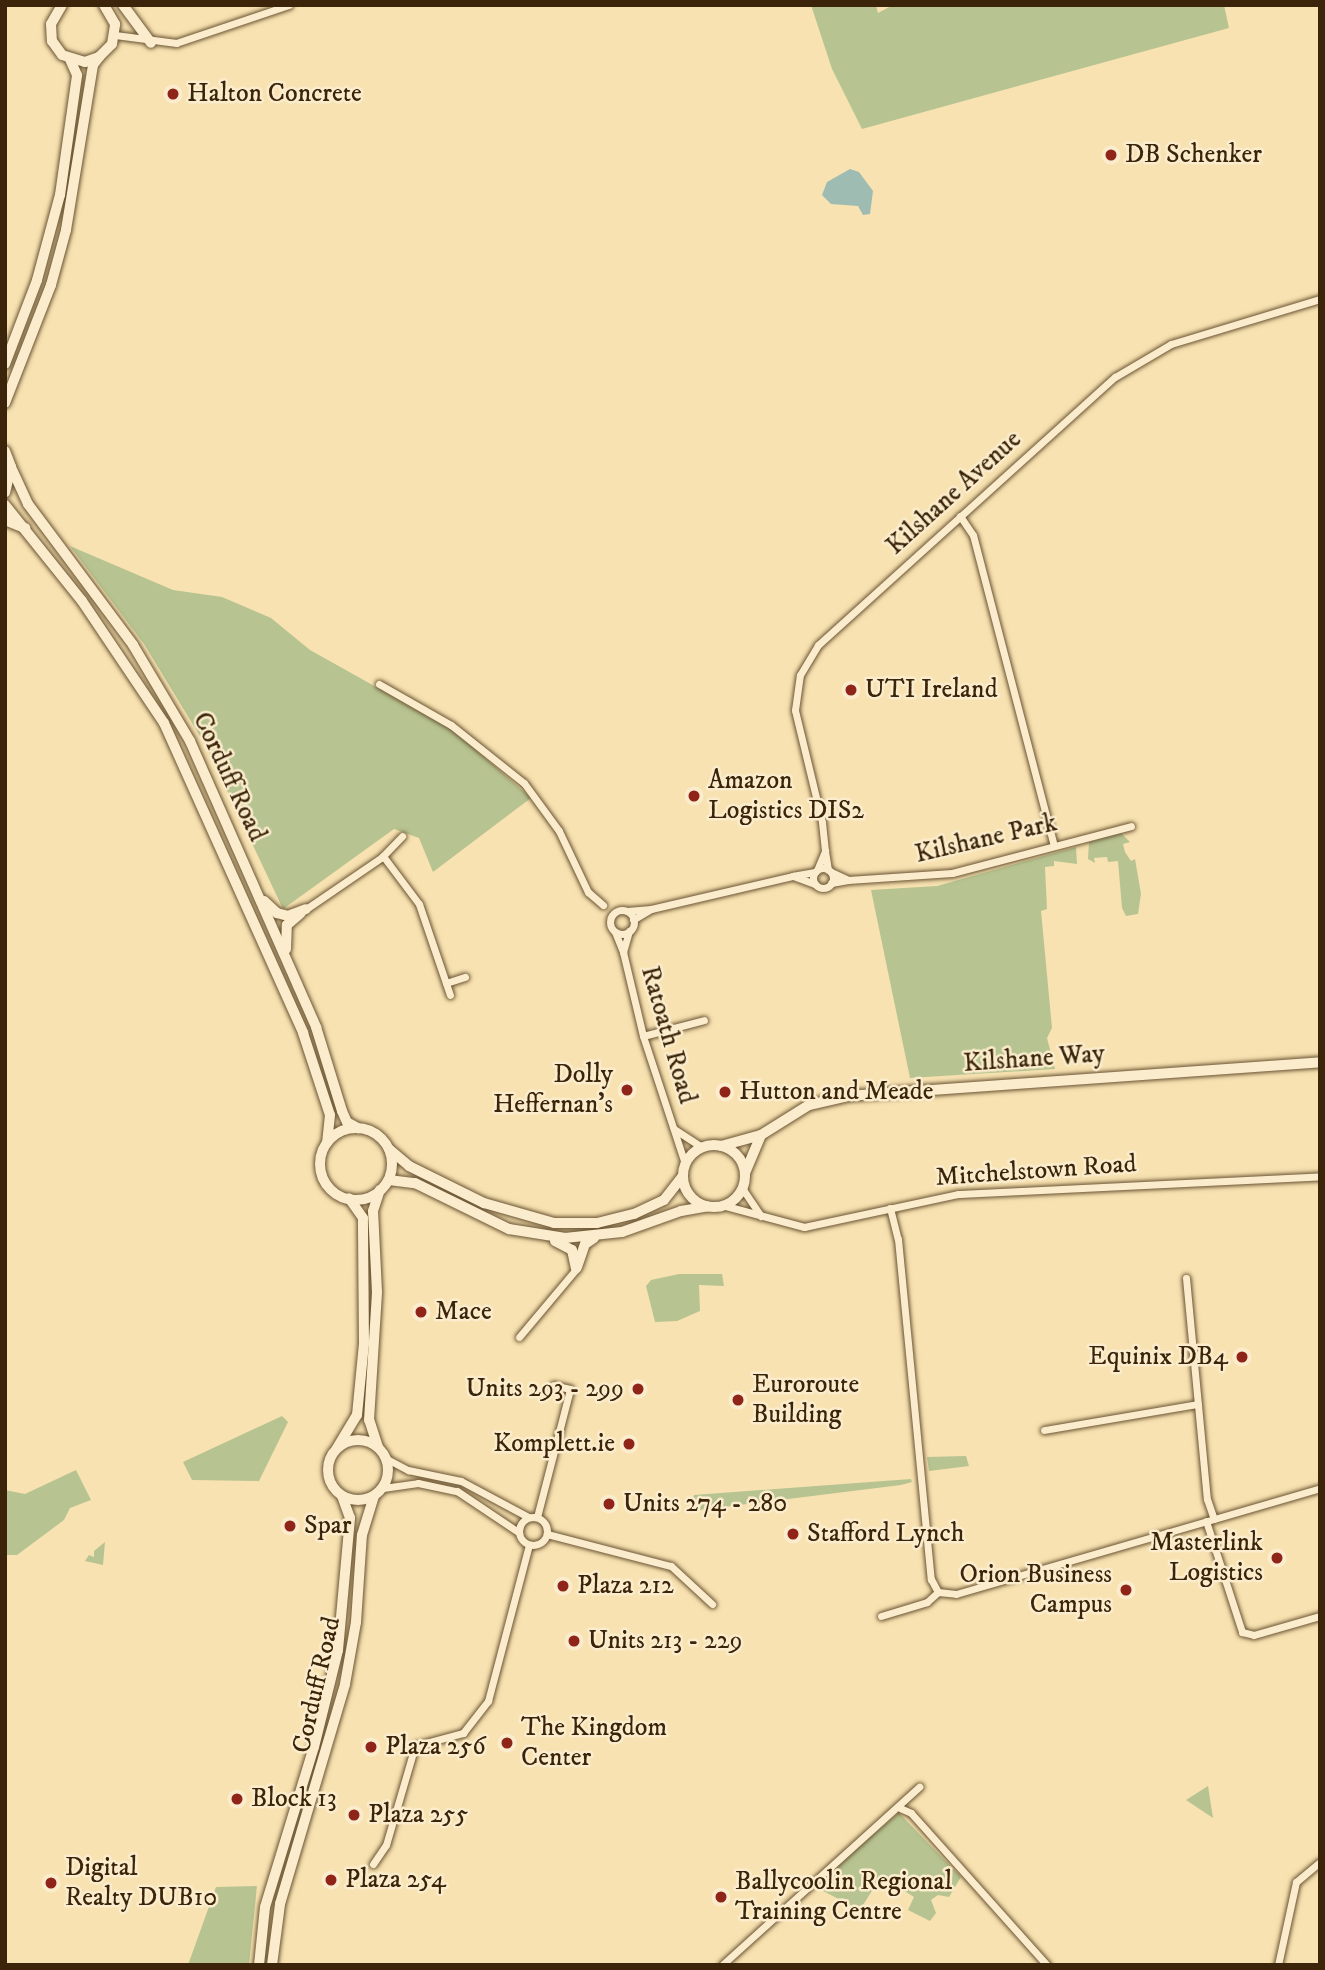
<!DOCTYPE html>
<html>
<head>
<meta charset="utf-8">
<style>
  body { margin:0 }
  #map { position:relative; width:1325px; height:1970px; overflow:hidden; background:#f8e2b1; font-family:"IM FELL DW Pica",serif }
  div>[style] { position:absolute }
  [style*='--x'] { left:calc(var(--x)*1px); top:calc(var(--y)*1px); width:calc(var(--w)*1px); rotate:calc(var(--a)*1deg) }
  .green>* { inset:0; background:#b7c491 }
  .water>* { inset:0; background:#9fbcb3 }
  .roads { filter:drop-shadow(0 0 2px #6a5433) drop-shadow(0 0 2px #6a5433) }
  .street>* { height:7px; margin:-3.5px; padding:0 3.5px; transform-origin:3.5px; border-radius:3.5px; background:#faeccc }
  .street>.ring { margin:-3.5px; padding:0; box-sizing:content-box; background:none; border:7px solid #faeccc; border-radius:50% }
  .secondary>* { height:10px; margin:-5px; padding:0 5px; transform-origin:5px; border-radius:5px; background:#faeccc }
  .secondary>.ring { margin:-5px; padding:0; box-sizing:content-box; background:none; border:10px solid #faeccc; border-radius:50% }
  .dots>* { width:19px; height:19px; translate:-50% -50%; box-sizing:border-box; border:4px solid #faeccc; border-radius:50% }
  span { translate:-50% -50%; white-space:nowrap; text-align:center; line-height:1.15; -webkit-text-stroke:5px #faeccc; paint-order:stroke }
  .poi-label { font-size:26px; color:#3b2409 }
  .left { translate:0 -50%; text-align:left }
  .right { translate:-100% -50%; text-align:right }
  .street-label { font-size:26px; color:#3b2409 }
  .frame { position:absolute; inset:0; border:7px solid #3b2409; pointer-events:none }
</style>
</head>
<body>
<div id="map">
  <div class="green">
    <div style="clip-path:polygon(811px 5px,876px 5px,878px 13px,893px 5px,1224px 5px,1229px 28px,862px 129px,832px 69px)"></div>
    <div style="clip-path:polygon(70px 546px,173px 590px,222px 597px,271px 618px,310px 650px,453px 730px,531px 798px,433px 872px,419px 838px,394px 829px,283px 909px,206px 746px,144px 644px)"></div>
    <div style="clip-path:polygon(1121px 833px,1130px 842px,1123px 844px,1125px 852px,1131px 861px,1135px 859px,1141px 894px,1138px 914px,1126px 916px,1122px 908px,1118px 861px,1108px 862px,1107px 857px,1094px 858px,1095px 863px,1088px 859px,1089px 842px)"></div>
    <div style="clip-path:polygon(1076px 847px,1077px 864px,1054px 861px,1054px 866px,1045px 867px,1047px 909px,1041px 911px,1052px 1028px,1047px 1038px,1055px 1069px,910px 1078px,871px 890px,937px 886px)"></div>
    <div style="clip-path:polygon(679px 1274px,722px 1274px,724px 1286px,699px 1285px,700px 1311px,677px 1321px,655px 1322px,646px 1286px,651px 1280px)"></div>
    <div style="clip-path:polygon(282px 1416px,288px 1422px,259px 1481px,192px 1480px,183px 1462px)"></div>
    <div style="clip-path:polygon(966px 1456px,969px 1466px,929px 1471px,927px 1457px)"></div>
    <div style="clip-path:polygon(76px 1470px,91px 1500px,70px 1508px,64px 1520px,17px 1555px,5px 1555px,5px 1490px,25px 1494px)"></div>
    <div style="clip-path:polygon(911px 1479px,912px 1482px,901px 1485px,691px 1511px,694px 1495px)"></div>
    <div style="clip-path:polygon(105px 1542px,103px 1565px,85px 1561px,89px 1555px,94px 1557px,94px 1551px)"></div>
    <div style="clip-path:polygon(1208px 1786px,1213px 1818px,1186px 1800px)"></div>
    <div style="clip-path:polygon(899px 1813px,961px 1877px,949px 1897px,938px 1895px,931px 1900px,936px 1913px,930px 1921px,908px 1910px,914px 1897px,881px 1876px,860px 1910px,821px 1890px,824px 1875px)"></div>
    <div style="clip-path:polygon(257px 1886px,249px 1965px,188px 1965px,216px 1887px)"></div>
  </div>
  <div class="water">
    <div style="clip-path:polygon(850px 169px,859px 172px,873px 191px,870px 214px,863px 215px,858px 206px,831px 204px,822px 195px,827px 182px)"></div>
  </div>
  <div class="roads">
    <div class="street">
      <div style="--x:115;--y:35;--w:62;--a:7.5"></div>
      <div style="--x:176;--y:43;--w:119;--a:-18.6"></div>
      <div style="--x:960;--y:516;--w:23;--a:56"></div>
      <div style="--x:973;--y:535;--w:321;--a:75.4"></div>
      <div style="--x:379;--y:684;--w:83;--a:29.7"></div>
      <div style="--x:451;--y:725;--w:93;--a:38.5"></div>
      <div style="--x:524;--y:783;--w:59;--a:53.9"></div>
      <div style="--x:559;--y:831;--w:68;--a:64.6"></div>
      <div style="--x:588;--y:892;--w:20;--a:41"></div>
      <div style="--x:825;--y:851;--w:29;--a:-96"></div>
      <div style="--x:822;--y:822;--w:115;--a:-103.6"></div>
      <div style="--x:795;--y:710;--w:35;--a:-82"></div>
      <div style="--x:800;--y:675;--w:35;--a:-59"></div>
      <div style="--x:818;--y:645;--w:400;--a:-42.1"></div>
      <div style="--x:1115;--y:377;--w:65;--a:-30.5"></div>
      <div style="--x:1171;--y:344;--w:156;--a:-16.8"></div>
      <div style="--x:383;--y:856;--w:60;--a:53.1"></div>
      <div style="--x:419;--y:904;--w:96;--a:71.2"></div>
      <div class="ring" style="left:813px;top:868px;width:13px;height:13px"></div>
      <div style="--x:817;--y:870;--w:21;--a:-67"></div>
      <div style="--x:825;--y:851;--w:19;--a:81"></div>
      <div style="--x:815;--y:872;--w:22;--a:170"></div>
      <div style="--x:793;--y:876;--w:23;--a:20"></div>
      <div style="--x:831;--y:872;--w:19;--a:25"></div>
      <div style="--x:848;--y:880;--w:17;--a:170"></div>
      <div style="--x:848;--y:880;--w:104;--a:-3.9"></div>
      <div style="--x:952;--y:873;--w:185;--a:-14.7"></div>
      <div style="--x:306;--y:909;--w:92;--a:-34.4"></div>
      <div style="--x:382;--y:857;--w:29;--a:-46"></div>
      <div style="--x:651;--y:909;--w:146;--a:-13.1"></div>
      <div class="ring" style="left:610px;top:910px;width:17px;height:17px"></div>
      <div style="--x:627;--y:911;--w:24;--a:-5"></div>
      <div style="--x:651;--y:909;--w:21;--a:149"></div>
      <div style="--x:615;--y:932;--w:22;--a:68"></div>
      <div style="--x:623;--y:952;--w:22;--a:-74"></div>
      <div style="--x:623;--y:952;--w:86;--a:76.6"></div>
      <div style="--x:643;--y:1036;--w:135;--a:71.8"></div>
      <div style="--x:446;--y:983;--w:20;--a:-18"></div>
      <div style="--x:643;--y:1036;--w:63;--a:-14.7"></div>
      <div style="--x:674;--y:1129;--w:33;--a:33"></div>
      <div style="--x:742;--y:1188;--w:34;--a:56"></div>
      <div style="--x:722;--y:1205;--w:85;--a:15"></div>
      <div style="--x:804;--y:1227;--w:157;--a:-12.1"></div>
      <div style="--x:958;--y:1194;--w:362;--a:-2.8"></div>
      <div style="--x:890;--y:1208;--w:32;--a:76"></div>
      <div style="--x:898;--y:1239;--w:342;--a:84.5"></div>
      <div style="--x:931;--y:1579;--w:15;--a:62"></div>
      <div style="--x:938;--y:1592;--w:18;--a:6"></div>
      <div style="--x:956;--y:1594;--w:379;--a:-16.2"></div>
      <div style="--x:1186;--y:1278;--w:222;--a:84.6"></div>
      <div style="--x:1207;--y:1499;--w:21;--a:71"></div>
      <div style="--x:519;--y:1337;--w:89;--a:-50"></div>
      <div style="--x:1044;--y:1430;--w:156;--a:-9.6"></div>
      <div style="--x:387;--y:1459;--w:24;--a:28"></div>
      <div style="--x:408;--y:1470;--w:54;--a:11.7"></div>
      <div style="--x:461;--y:1481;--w:76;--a:28.2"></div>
      <div style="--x:383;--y:1488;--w:35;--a:-8"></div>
      <div style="--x:418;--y:1483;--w:40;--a:12"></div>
      <div style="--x:457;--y:1491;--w:73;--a:33.9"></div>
      <div class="ring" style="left:519px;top:1517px;width:21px;height:21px"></div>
      <div style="--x:537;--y:1517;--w:132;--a:-75.5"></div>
      <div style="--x:570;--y:1389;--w:17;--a:-167"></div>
      <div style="--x:1206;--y:1521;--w:117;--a:72"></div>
      <div style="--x:1242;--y:1632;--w:12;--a:14"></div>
      <div style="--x:1254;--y:1635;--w:69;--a:-16.1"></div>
      <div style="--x:547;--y:1534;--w:128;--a:14.5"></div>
      <div style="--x:671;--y:1566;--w:56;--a:42.8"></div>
      <div style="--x:881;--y:1616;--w:48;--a:-16.9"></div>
      <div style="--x:927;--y:1602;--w:15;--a:-42"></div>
      <div style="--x:900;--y:1808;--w:12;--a:24"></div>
      <div style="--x:911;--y:1813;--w:204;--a:48.2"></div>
      <div style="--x:373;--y:1864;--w:23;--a:-56"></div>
      <div style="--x:386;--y:1845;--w:103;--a:-73.7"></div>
      <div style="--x:415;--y:1746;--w:50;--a:-15.2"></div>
      <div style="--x:463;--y:1733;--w:41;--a:-52"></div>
      <div style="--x:488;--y:1701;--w:161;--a:-75.3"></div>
      <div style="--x:722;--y:1965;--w:266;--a:-42.1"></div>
      <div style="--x:1278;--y:1965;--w:85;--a:-77.8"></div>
      <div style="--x:1296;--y:1882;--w:31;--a:-40"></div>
    </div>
    <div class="secondary">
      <div style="--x:62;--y:5;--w:22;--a:120"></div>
      <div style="--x:51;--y:24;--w:17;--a:87"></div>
      <div style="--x:52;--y:41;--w:17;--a:54"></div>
      <div style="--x:62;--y:55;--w:24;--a:17"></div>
      <div style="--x:85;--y:62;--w:15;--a:-20"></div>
      <div style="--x:99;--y:57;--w:18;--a:-45"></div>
      <div style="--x:112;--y:44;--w:20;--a:-81"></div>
      <div style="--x:115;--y:24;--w:22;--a:-120"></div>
      <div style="--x:123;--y:5;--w:47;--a:53.6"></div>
      <div style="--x:5;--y:364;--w:90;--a:-69.1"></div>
      <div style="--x:37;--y:280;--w:88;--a:-74.9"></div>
      <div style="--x:60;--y:195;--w:121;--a:-81.9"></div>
      <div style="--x:77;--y:75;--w:17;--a:-114"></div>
      <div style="--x:5;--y:403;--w:127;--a:-68.7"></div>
      <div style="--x:51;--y:285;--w:57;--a:-74.7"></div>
      <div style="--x:66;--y:230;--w:167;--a:-80.7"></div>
      <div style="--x:93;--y:65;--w:10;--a:-53"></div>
      <div style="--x:5;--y:451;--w:17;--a:69"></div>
      <div style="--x:11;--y:467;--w:26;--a:103"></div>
      <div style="--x:11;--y:467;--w:41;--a:65.3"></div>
      <div style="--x:28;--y:504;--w:176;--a:53.3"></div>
      <div style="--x:133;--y:645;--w:112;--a:59.3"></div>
      <div style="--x:190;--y:741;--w:313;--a:66.2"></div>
      <div style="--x:316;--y:1027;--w:88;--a:72.8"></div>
      <div style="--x:342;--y:1111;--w:12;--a:66"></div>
      <div style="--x:347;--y:1122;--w:13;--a:29"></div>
      <div style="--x:5;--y:505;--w:123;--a:51.3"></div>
      <div style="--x:82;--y:601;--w:147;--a:56.1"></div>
      <div style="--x:164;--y:723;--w:340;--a:65.8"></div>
      <div style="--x:303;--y:1033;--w:86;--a:71.8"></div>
      <div style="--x:330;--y:1115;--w:28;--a:96"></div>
      <div style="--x:5;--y:520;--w:22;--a:22"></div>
      <div style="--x:264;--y:901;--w:18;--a:43"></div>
      <div style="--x:277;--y:913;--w:11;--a:15"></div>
      <div style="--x:288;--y:916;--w:19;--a:-21"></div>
      <div style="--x:286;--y:949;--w:24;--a:-88"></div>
      <div style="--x:287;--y:925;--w:18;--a:-41"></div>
      <div class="ring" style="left:320px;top:1128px;width:62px;height:62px"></div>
      <div class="ring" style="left:683px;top:1145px;width:52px;height:52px"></div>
      <div style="--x:721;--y:1146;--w:41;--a:-15.4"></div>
      <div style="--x:761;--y:1135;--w:57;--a:-32"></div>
      <div style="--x:809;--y:1105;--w:41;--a:-12.7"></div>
      <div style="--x:849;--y:1096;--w:472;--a:-4.1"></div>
      <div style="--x:389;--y:1149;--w:26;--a:40"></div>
      <div style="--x:409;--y:1166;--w:84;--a:26.3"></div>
      <div style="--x:484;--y:1203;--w:73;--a:15.9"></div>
      <div style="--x:554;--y:1223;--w:43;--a:0"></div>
      <div style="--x:597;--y:1223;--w:38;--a:-14"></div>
      <div style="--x:634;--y:1214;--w:33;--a:-25"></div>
      <div style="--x:664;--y:1200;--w:31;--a:-52"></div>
      <div style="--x:745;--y:1173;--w:41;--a:-67.2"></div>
      <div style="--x:389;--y:1180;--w:26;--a:7"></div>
      <div style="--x:415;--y:1183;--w:105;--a:26.1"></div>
      <div style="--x:509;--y:1229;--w:57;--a:9.1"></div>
      <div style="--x:565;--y:1238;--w:57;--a:-6"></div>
      <div style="--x:622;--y:1232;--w:63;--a:-19.6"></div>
      <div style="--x:681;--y:1211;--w:27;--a:-10"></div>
      <div style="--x:555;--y:1241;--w:19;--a:28"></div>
      <div style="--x:572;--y:1250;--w:19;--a:78"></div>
      <div style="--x:577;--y:1267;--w:24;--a:-71"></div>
      <div style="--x:585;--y:1244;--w:11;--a:-34"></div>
      <div class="ring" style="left:328px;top:1440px;width:50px;height:50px"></div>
      <div style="--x:378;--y:1447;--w:28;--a:-108"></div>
      <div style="--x:369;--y:1420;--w:128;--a:-86.4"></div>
      <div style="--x:377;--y:1292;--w:81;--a:-92.8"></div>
      <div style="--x:373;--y:1211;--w:22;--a:-72"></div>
      <div style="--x:337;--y:1448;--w:39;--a:-59"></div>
      <div style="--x:357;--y:1415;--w:72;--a:-84.4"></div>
      <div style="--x:364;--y:1343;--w:125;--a:-90.5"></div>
      <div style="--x:363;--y:1218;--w:24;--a:-125"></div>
      <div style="--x:259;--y:1965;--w:58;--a:-84.1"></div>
      <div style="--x:265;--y:1907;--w:167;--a:-73"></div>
      <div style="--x:314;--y:1747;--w:100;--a:-76.1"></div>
      <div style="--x:338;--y:1650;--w:133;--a:-84.8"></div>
      <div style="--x:350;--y:1518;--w:23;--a:-110"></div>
      <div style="--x:272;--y:1965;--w:62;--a:-82.5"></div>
      <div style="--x:280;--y:1904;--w:229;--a:-73.5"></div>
      <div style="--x:345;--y:1684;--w:63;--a:-79.9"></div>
      <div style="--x:356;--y:1622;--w:87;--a:-86.1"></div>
      <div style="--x:362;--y:1535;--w:41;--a:-72.9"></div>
    </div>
  </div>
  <div class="dots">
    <div style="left:173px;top:94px;background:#8f2418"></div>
    <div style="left:1111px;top:155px;background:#8f2418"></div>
    <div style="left:851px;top:690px;background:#8f2418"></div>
    <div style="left:694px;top:796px;background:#8f2418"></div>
    <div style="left:627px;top:1090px;background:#8f2418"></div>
    <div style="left:725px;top:1092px;background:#8f2418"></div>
    <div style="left:421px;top:1312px;background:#8f2418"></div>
    <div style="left:1242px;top:1357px;background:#8f2418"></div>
    <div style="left:638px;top:1389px;background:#8f2418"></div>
    <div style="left:738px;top:1400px;background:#8f2418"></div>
    <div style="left:629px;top:1444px;background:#8f2418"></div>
    <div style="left:609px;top:1504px;background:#8f2418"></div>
    <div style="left:290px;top:1526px;background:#8f2418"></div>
    <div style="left:793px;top:1534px;background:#8f2418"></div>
    <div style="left:1277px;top:1558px;background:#8f2418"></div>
    <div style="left:563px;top:1586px;background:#8f2418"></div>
    <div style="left:1126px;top:1590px;background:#8f2418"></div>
    <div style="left:574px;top:1641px;background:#8f2418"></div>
    <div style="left:507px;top:1743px;background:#8f2418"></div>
    <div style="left:371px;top:1747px;background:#8f2418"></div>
    <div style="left:237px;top:1799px;background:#8f2418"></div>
    <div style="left:354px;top:1815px;background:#8f2418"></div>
    <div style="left:331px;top:1880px;background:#8f2418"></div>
    <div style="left:51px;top:1883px;background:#8f2418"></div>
    <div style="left:721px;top:1897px;background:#8f2418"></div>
  </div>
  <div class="poi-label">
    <span class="left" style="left:187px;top:94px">Halton Concrete</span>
    <span class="left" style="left:1125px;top:155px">DB Schenker</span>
    <span class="left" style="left:865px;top:690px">UTI Ireland</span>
    <span class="left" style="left:708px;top:796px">Amazon<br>Logistics DIS2</span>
    <span class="right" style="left:613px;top:1090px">Dolly<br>Heffernan's</span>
    <span class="left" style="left:739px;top:1092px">Hutton and Meade</span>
    <span class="left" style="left:435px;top:1312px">Mace</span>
    <span class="right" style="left:1228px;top:1357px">Equinix DB4</span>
    <span class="left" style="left:752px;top:1400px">Euroroute<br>Building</span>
    <span class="right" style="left:624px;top:1389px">Units 293 - 299</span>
    <span class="right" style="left:615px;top:1444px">Komplett.ie</span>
    <span class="left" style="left:623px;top:1504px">Units 274 - 280</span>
    <span class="left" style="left:304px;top:1526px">Spar</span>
    <span class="left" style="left:807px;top:1534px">Stafford Lynch</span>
    <span class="right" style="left:1263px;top:1558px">Masterlink<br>Logistics</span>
    <span class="right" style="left:1112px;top:1590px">Orion Business<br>Campus</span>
    <span class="left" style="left:577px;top:1586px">Plaza 212</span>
    <span class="left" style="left:588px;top:1641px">Units 213 - 229</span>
    <span class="left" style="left:521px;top:1743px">The Kingdom<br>Center</span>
    <span class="left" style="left:385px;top:1747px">Plaza 256</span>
    <span class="left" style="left:251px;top:1799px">Block 13</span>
    <span class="left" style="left:368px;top:1815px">Plaza 255</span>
    <span class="left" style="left:65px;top:1883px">Digital<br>Realty DUB10</span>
    <span class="left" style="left:345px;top:1880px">Plaza 254</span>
    <span class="left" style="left:735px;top:1897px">Ballycoolin Regional<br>Training Centre</span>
  </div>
  <div class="street-label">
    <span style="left:954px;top:493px;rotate:-42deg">Kilshane Avenue</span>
    <span style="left:229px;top:777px;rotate:65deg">Corduff Road</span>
    <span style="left:986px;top:839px;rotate:-13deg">Kilshane Park</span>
    <span style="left:668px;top:1035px;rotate:74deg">Ratoath Road</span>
    <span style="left:1034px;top:1059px;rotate:-4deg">Kilshane Way</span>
    <span style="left:1036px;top:1171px;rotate:-4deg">Mitchelstown Road</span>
    <span style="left:317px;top:1685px;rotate:-77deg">Corduff Road</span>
  </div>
  <div class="frame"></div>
</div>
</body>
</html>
